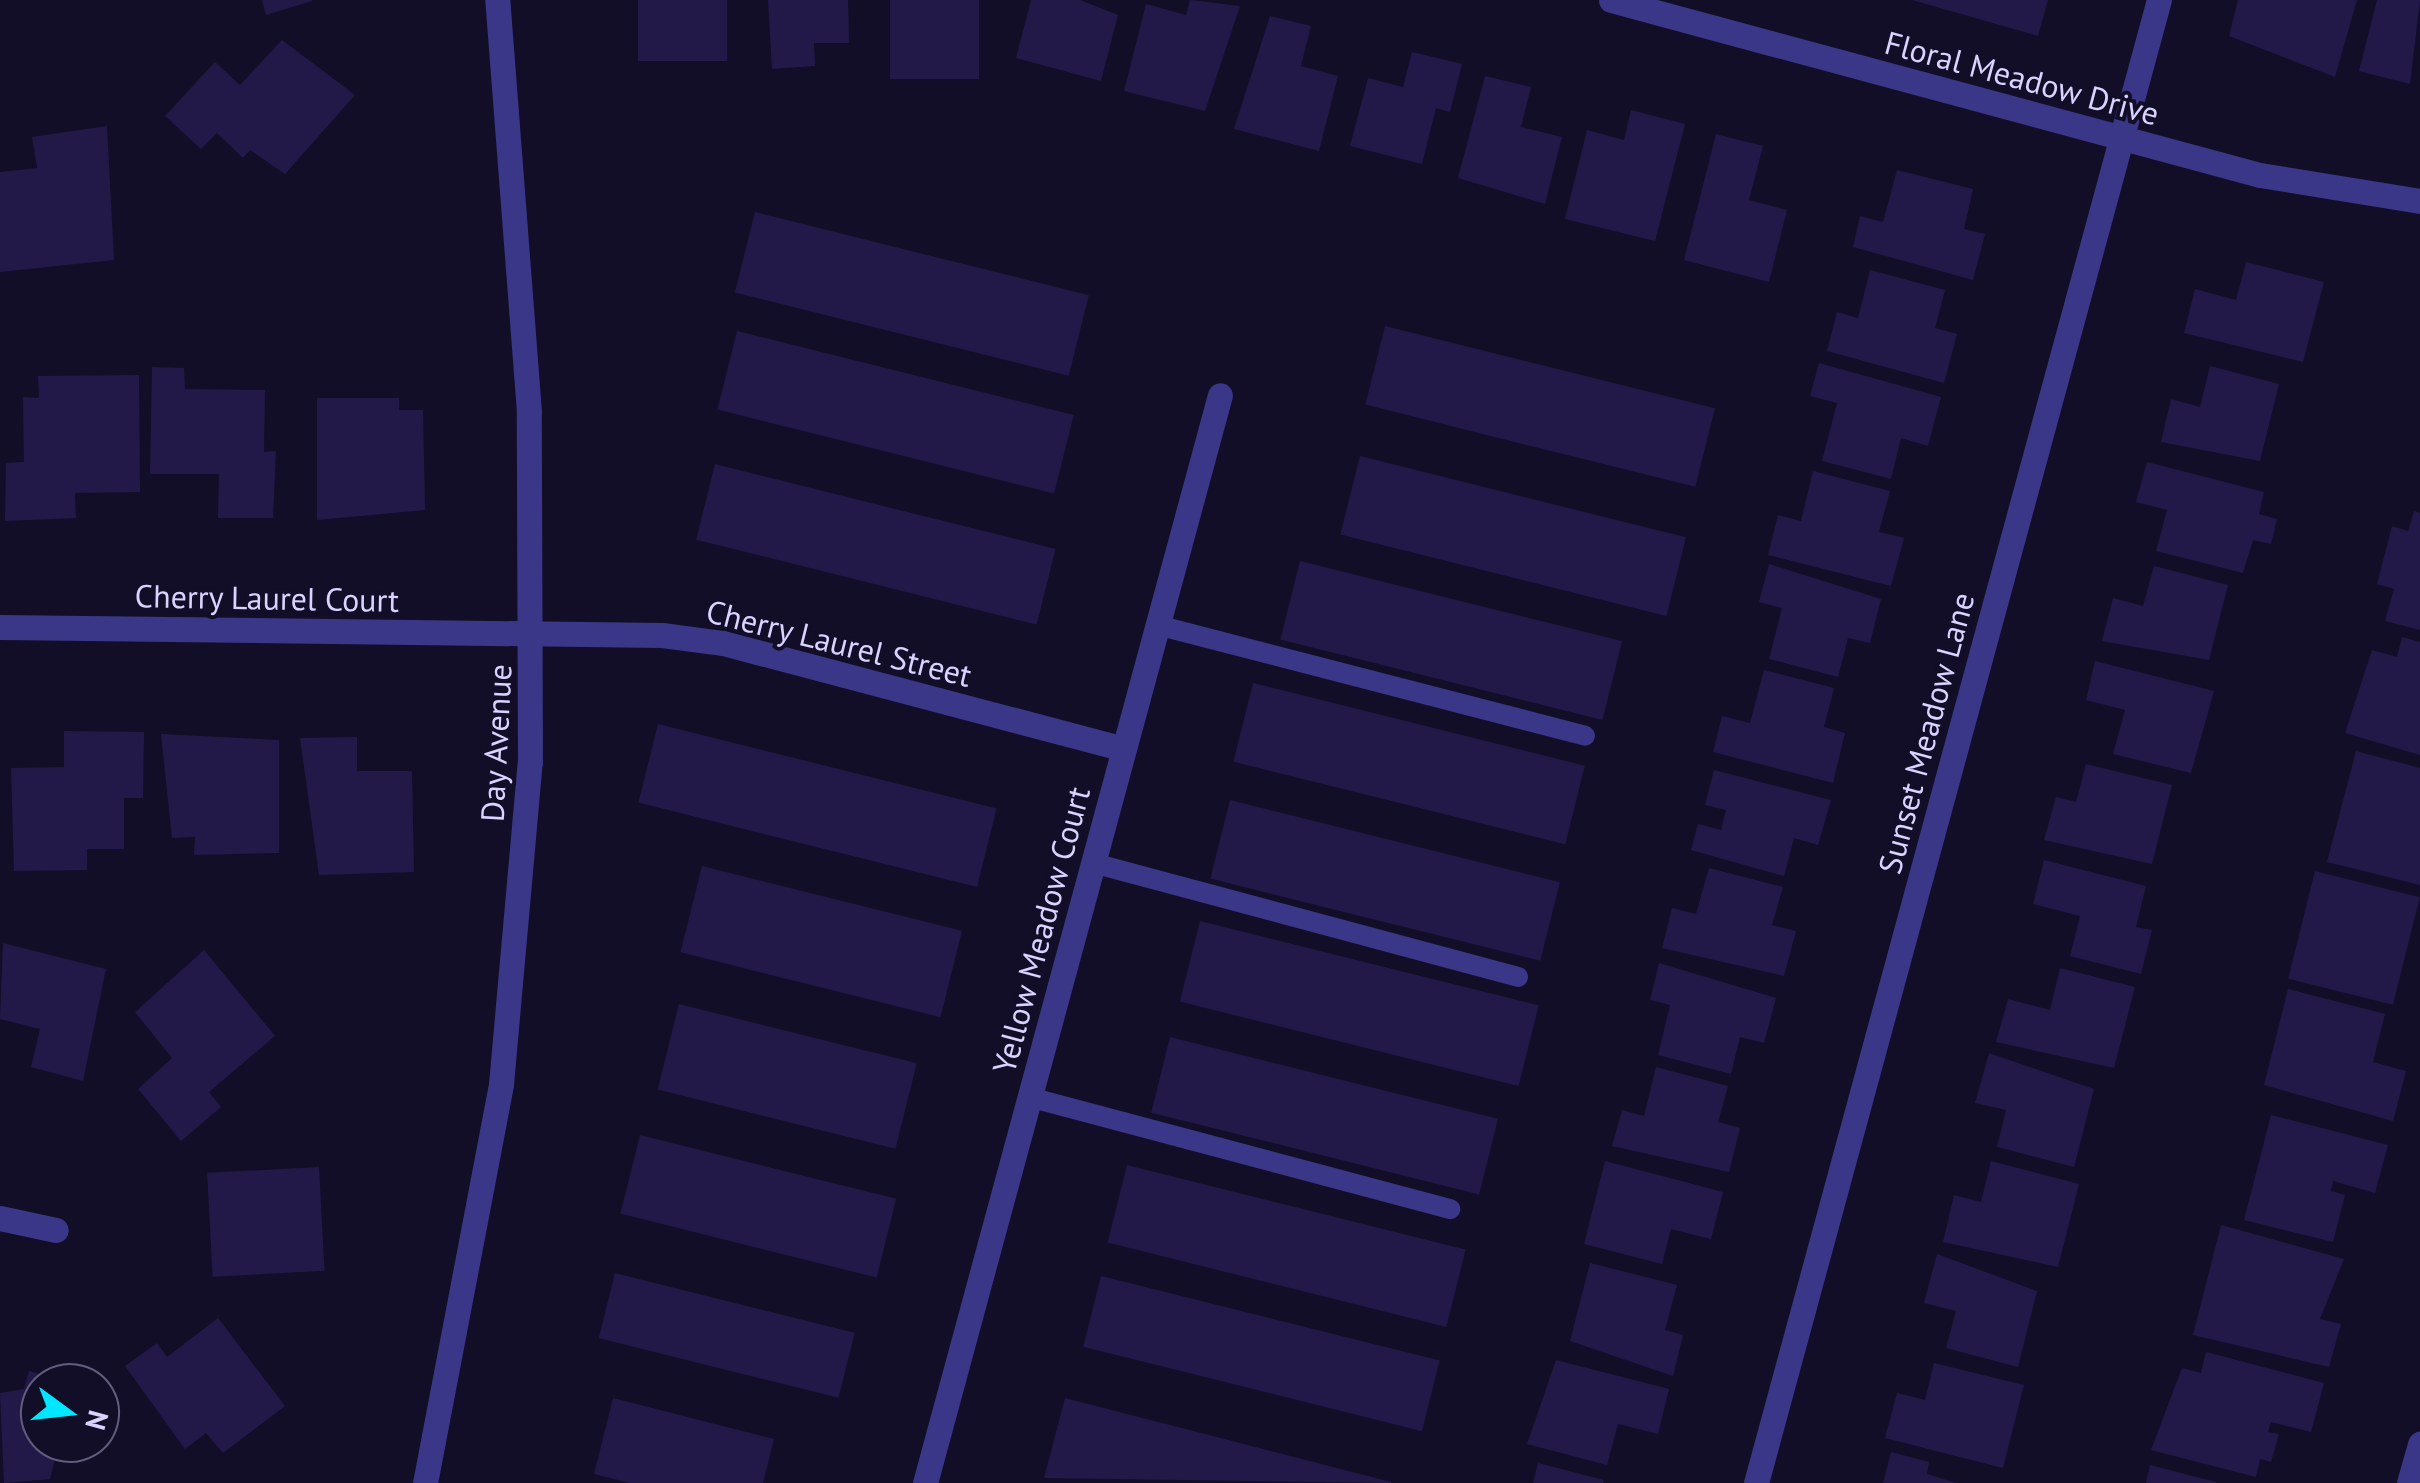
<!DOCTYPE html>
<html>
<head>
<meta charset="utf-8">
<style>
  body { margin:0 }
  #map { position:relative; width:2420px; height:1483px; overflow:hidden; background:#120e27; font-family:"PT Sans",sans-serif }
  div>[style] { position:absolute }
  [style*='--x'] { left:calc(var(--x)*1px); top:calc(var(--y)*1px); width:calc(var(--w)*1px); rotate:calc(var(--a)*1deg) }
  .building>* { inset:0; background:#231949; transform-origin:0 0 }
  .service>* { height:20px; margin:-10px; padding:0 10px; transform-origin:10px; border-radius:10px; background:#3a3788 }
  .minor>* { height:25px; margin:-12.5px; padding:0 12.5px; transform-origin:12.5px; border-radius:12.5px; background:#3a3788 }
  .tertiary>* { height:25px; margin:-12.5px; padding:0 12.5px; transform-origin:12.5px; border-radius:12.5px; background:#3a3788 }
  span { translate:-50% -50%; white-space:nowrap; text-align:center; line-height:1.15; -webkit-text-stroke:8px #120e27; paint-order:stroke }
  .street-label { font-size:32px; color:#d9d4ff }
  .north { position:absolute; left:20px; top:1363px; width:100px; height:100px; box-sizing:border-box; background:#120e27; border:2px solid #625d7d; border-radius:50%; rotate:105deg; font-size:28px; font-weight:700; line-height:40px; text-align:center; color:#d9d4ff }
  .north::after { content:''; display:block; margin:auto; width:35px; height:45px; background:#00e7ff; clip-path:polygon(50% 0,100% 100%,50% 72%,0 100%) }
</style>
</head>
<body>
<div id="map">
  <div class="building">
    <div style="clip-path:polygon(262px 0,312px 0,312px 1px,266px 15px)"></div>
    <div style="left:638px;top:0;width:89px;height:61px"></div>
    <div style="clip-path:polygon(768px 0,848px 0,849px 43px,814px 43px,815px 66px,772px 69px)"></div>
    <div style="left:890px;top:0;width:89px;height:79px"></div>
    <div style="clip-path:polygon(1031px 0,1080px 0,1118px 15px,1101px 81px,1016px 58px)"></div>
    <div style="clip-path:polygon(1190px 0,1240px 6px,1205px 111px,1124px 91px,1146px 4px,1186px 15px)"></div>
    <div style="clip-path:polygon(1912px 0,2048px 0,2038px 36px)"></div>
    <div style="clip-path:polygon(2238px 0,2357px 0,2335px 77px,2229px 36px)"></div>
    <div style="clip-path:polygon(2377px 0,2420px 0,2410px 84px,2359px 71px)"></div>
    <div style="clip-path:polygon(1270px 16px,1311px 26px,1301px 66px,1338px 76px,1319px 151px,1234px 129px)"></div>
    <div style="clip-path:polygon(282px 40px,355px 95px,285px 174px,250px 150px,243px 158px,217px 133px,201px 149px,165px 116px,215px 62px,240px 85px)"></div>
    <div style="clip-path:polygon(1412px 52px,1462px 64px,1450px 112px,1436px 108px,1422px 164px,1350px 146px,1368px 78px,1403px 87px)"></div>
    <div style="clip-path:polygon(1485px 76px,1531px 87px,1521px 127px,1562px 137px,1545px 204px,1458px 178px)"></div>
    <div style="clip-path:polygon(1631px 110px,1685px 124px,1655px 241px,1565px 219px,1587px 130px,1624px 140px)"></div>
    <div style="clip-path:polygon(107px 126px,114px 260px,0 272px,0 172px,37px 168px,32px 137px)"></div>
    <div style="clip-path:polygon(1716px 134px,1763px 146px,1749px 200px,1787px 210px,1769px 282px,1684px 260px)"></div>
    <div style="clip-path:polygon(1897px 170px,1973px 189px,1964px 229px,1985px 234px,1973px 280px,1853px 247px,1860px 216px,1883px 222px)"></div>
    <div style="left:755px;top:212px;width:344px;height:83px;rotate:14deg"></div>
    <div style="clip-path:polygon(2246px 262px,2324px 282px,2303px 362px,2184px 333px,2195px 289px,2236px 300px)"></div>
    <div style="clip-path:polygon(1870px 270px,1945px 290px,1935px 328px,1957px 334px,1944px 383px,1827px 351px,1837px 312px,1858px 318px)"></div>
    <div style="left:1385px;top:326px;width:340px;height:81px;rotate:14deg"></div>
    <div style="left:737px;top:331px;width:347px;height:81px;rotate:14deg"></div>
    <div style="clip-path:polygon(1819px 363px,1941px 397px,1928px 446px,1901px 438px,1891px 479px,1822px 461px,1837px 403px,1810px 396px)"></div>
    <div style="clip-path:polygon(2210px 366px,2279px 384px,2260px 461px,2161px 442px,2171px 399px,2200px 407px)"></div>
    <div style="clip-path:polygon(152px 367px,184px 368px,185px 389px,265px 390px,264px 452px,276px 451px,273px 518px,218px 518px,219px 474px,150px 474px)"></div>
    <div style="clip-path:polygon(139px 375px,140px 492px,75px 493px,76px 518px,5px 521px,6px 463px,24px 462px,23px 397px,39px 398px,38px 376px)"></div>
    <div style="clip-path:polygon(317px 398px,399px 398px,399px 410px,423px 410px,425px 510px,317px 520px)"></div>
    <div style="left:1360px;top:456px;width:336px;height:81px;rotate:14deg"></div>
    <div style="clip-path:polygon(2147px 462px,2264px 492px,2259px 514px,2277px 519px,2271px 544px,2253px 540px,2243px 573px,2156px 551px,2167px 510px,2136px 502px)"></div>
    <div style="left:715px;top:464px;width:351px;height:78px;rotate:14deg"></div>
    <div style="clip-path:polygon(1813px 471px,1890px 491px,1879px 532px,1904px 538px,1891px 586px,1768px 555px,1778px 515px,1801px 521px)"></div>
    <div style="clip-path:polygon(2414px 511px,2420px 513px,2420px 630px,2385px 621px,2394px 589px,2377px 584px,2392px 526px,2408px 531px)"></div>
    <div style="left:1300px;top:561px;width:332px;height:81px;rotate:14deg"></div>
    <div style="clip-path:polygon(1769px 564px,1881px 599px,1870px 643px,1848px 638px,1838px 677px,1769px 659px,1782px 608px,1759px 602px)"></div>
    <div style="clip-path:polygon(2154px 566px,2228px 585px,2209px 660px,2102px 641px,2113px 598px,2143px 606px)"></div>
    <div style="clip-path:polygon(2402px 637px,2420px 642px,2420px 755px,2345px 733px,2372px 650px,2397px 657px)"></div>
    <div style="clip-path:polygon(2095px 661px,2214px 691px,2191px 773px,2113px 754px,2125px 710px,2086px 700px)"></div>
    <div style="clip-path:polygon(1764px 670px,1834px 688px,1824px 727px,1845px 733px,1833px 783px,1713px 752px,1722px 716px,1750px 723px)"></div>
    <div style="left:1253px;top:683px;width:342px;height:81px;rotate:14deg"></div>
    <div style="left:658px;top:724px;width:349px;height:81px;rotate:14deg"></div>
    <div style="clip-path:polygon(64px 731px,144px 732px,143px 798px,124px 798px,124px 849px,87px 849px,87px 870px,14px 871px,11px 768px,64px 767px)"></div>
    <div style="clip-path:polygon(161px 734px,279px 740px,279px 853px,194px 855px,195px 837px,172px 838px)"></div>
    <div style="clip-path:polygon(357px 737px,357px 771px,412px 771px,414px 872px,319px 875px,300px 738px)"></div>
    <div style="clip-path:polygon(2356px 751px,2420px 768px,2420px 885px,2327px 862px)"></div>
    <div style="clip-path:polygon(2086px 764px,2172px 785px,2152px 864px,2044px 840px,2056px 797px,2076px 802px)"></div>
    <div style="clip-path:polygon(1714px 770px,1831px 800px,1818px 845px,1794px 838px,1784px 876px,1691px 850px,1698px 824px,1721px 830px,1726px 810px,1705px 805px)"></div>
    <div style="left:1230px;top:800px;width:340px;height:81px;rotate:14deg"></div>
    <div style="clip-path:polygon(2044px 860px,2146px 886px,2136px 927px,2152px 930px,2141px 974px,2070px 956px,2080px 916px,2033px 904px)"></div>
    <div style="left:702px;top:866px;width:268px;height:89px;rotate:14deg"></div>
    <div style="clip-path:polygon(1709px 868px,1783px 887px,1772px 925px,1796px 931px,1784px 976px,1662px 948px,1672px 908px,1696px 914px)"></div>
    <div style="left:2315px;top:871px;width:108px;height:111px;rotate:14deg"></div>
    <div style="left:1200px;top:921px;width:349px;height:83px;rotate:14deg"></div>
    <div style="clip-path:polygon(3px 943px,106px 969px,83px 1081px,31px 1067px,40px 1029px,0 1019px)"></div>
    <div style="clip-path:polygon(204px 950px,275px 1036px,209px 1092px,221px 1107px,181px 1141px,138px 1089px,172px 1058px,135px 1012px)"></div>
    <div style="clip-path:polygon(1659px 963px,1776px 998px,1764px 1043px,1740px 1037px,1731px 1074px,1658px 1055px,1670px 1005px,1650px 1000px)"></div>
    <div style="clip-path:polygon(2060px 968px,2135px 987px,2114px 1068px,1996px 1042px,2008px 999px,2050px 1010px)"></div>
    <div style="clip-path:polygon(2288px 989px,2385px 1014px,2373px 1062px,2406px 1071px,2393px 1121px,2264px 1085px)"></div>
    <div style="left:679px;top:1004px;width:245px;height:88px;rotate:14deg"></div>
    <div style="left:1170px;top:1037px;width:338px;height:78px;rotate:14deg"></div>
    <div style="clip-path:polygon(1989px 1053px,2094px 1089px,2074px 1167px,1997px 1147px,2006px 1110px,1975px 1103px)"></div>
    <div style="clip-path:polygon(1656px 1067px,1728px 1086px,1718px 1122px,1740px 1128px,1729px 1172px,1612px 1146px,1622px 1110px,1644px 1116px)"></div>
    <div style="clip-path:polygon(2271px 1115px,2388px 1145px,2375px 1193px,2333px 1181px,2331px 1191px,2345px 1195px,2333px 1242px,2244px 1220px)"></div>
    <div style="left:640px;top:1135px;width:264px;height:81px;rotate:14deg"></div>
    <div style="clip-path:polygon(1605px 1161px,1723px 1192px,1711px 1239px,1671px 1229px,1662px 1264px,1584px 1244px)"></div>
    <div style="clip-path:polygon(1991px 1161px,2079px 1184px,2058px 1267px,1943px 1242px,1954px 1195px,1981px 1202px)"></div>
    <div style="left:1127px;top:1165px;width:349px;height:80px;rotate:14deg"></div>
    <div style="left:319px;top:1167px;width:104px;height:112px;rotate:87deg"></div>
    <div style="clip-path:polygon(2221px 1225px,2344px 1259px,2320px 1319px,2341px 1324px,2329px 1367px,2193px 1335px)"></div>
    <div style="clip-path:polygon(1937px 1254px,2037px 1291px,2018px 1367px,1946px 1348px,1956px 1311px,1924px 1303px)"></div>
    <div style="clip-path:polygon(1590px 1263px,1677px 1285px,1665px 1330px,1683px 1335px,1673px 1376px,1570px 1341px)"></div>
    <div style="left:615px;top:1273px;width:247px;height:67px;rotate:14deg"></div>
    <div style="left:1101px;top:1276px;width:349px;height:73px;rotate:14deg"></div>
    <div style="clip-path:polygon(218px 1318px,285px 1406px,223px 1453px,206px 1433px,185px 1449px,125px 1366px,157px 1343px,167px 1357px)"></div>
    <div style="clip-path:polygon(2206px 1352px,2324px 1383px,2311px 1432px,2271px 1422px,2268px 1432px,2279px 1434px,2271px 1462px,2260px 1459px,2256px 1477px,2151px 1450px,2182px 1368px,2201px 1373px)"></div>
    <div style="clip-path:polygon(1556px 1360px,1669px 1389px,1658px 1434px,1618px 1424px,1607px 1465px,1527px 1444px)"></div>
    <div style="clip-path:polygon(1934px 1363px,2024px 1385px,2003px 1468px,1885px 1438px,1897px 1393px,1925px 1400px)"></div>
    <div style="clip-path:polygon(29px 1371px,73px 1383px,40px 1383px,40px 1443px,59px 1443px,50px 1479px,4px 1483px,0 1393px,24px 1389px)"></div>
    <div style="clip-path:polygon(613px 1398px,774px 1439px,763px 1483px,630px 1483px,594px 1474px)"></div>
    <div style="clip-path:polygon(1065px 1398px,1391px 1482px,1391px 1483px,1044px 1478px)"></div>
    <div style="clip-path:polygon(1891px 1452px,1929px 1462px,1927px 1474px,1956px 1483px,1883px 1483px)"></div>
    <div style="clip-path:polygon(1538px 1463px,1604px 1480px,1603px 1483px,1533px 1483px)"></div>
    <div style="clip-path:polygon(2150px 1465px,2216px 1482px,2216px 1483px,2146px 1483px)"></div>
  </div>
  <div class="service">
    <div style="--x:1157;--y:625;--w:442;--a:14.5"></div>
    <div style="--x:1093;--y:863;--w:440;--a:15"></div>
    <div style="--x:1029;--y:1097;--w:436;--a:14.9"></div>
  </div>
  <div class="minor">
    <div style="--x:1611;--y:0;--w:672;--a:15.09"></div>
    <div style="--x:2260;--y:175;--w:162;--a:9.2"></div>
    <div style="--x:0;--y:627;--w:662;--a:0.69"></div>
    <div style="--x:662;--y:635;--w:62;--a:7.5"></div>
    <div style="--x:723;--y:643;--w:414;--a:14.8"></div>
    <div style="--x:0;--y:1218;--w:57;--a:12.1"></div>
    <div style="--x:925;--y:1483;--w:1127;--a:-74.83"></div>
    <div style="--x:1756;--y:1483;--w:1537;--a:-74.8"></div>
    <div style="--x:2409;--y:1483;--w:41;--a:-74.2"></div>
  </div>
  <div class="tertiary">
    <div style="--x:425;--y:1483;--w:406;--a:-79.2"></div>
    <div style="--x:501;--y:1084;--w:323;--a:-84.9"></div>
    <div style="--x:530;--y:762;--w:350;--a:-90.2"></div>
    <div style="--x:529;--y:412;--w:413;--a:-94.4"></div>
  </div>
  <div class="street-label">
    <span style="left:2022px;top:78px;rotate:15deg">Floral Meadow Drive</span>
    <span style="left:267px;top:598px;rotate:1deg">Cherry Laurel Court</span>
    <span style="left:839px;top:643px;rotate:14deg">Cherry Laurel Street</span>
    <span style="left:1926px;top:733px;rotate:-75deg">Sunset Meadow Lane</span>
    <span style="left:496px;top:743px;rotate:-87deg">Day Avenue</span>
    <span style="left:1041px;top:930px;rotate:-75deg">Yellow Meadow Court</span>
  </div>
  <div class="north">N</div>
</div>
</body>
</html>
